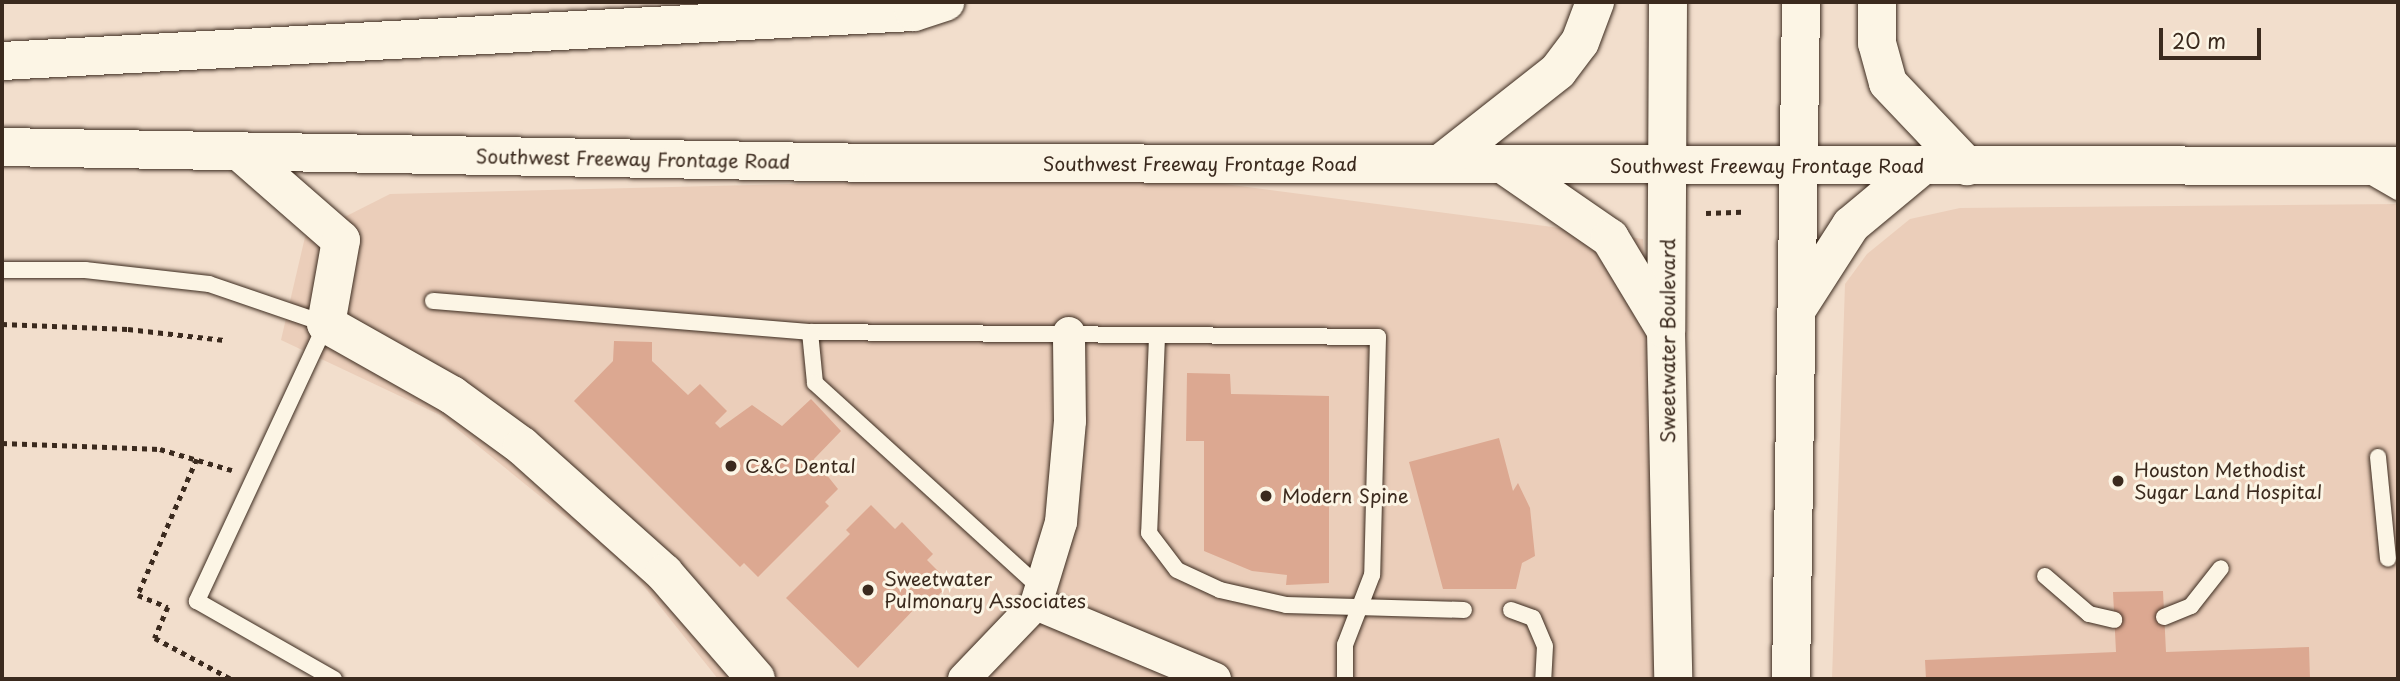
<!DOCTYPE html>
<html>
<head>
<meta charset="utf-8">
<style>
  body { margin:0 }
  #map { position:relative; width:2400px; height:681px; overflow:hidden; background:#f2decc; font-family:"Playpen Sans",sans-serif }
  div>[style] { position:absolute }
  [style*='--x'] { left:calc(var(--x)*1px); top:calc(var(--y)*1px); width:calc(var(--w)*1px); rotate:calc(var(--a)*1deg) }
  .built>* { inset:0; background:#ebceba }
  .building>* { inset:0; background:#dca891 }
  .path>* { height:4.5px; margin-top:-2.25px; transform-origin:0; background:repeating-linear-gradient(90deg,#3b2a1e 0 5px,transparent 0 10px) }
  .roads { filter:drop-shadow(0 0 2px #3b2a1e) drop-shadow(0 0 2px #3b2a1e) }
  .lane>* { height:16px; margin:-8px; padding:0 8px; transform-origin:8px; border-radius:8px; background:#fcf5e5 }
  .street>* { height:32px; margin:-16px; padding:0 16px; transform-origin:16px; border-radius:16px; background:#fcf5e5 }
  .secondary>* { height:38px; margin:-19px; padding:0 19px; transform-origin:19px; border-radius:19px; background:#fcf5e5 }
  .highway>* { height:38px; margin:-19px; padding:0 19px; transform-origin:19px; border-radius:19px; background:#fcf5e5 }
  .dots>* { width:19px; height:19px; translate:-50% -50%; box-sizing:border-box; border:4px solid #fcf5e5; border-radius:50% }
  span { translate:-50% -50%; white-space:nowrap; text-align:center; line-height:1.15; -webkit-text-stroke:6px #fcf5e5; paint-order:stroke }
  .street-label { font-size:19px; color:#3b2a1e }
  .poi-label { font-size:19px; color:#3b2a1e }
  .left { translate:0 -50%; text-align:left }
  .frame { position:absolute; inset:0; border:4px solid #3b2a1e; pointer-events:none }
  .scale { position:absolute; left:2159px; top:28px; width:102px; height:32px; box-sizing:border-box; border:4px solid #3b2a1e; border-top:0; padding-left:9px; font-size:21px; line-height:24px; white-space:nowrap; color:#3b2a1e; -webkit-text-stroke:5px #fcf5e5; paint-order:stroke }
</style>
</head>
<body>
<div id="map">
  <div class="built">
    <div style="clip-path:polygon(1156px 175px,1643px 239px,1663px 679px,718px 679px,631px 570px,440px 415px,281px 340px,305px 237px,390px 194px)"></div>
    <div style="clip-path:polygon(2398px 204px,2398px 679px,1832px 679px,1845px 284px,1867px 254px,1910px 219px,1960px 208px)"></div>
  </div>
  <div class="building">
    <div style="clip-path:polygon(614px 341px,652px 342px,652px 361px,688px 395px,700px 384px,727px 411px,715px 423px,720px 428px,752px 405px,782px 426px,811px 399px,841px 431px,814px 459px,838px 489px,825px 502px,829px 506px,758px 577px,744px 563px,740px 567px,574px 401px,613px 361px)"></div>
    <div style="clip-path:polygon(1187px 373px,1230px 374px,1231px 394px,1329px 396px,1329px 583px,1286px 585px,1287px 575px,1252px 571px,1204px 551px,1204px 441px,1186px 441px)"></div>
    <div style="clip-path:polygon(1499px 438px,1513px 491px,1518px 483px,1530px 508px,1535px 556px,1522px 563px,1516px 589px,1443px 589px,1409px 462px)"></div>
    <div style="clip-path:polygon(871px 505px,895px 529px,902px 522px,933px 554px,927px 560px,950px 583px,926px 608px,920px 603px,858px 668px,786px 598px,850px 534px,846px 530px)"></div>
    <div style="clip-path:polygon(2163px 591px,2166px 652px,2309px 647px,2310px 679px,1926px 679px,1925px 660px,2116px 652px,2113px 592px)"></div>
  </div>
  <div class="path">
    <div style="--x:1706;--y:213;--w:36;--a:-2"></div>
    <div style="--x:2;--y:324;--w:126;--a:2.3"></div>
    <div style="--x:128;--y:329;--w:97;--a:6.5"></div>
    <div style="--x:2;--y:443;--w:158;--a:2.2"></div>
    <div style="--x:160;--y:449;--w:75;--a:16.3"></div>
    <div style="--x:197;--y:459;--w:148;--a:113.5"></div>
    <div style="--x:138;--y:595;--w:32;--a:22"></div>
    <div style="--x:168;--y:607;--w:34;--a:113"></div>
    <div style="--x:155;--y:638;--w:86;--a:28.3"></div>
  </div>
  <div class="roads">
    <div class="lane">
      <div style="--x:2370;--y:176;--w:32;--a:30"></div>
      <div style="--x:2;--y:270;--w:83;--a:0"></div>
      <div style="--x:85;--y:270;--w:125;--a:6.4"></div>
      <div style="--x:209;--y:284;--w:124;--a:18.9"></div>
      <div style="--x:326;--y:324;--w:306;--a:115"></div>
      <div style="--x:197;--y:601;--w:158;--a:29.7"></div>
      <div style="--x:433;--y:301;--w:378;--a:4.7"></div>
      <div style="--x:810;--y:332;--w:568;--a:0.5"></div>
      <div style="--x:1378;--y:337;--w:238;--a:91.4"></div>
      <div style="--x:1372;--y:575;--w:75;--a:111.1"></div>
      <div style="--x:1345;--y:645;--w:34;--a:90"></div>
      <div style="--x:810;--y:332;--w:51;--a:84.4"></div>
      <div style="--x:815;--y:383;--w:304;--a:42.3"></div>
      <div style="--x:1157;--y:337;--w:196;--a:92.3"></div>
      <div style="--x:1149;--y:533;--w:46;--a:52.9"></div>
      <div style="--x:1177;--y:570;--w:47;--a:24.9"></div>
      <div style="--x:1220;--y:590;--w:68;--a:12.8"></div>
      <div style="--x:1286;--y:605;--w:178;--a:1.6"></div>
      <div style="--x:2378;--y:457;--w:102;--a:84.4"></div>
      <div style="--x:2045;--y:576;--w:58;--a:40.8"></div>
      <div style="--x:2089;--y:614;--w:26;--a:13"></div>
      <div style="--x:1511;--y:610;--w:23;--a:20"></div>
      <div style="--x:1533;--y:618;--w:30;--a:67"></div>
      <div style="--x:1545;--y:646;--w:33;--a:93"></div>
      <div style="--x:2164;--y:617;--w:29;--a:-22"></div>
      <div style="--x:2191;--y:606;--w:48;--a:-51.7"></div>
    </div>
    <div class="street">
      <div style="--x:1036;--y:604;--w:194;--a:22.7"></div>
      <div style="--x:964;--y:679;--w:104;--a:-46.2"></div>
      <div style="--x:1036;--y:604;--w:86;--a:-73"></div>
      <div style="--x:1061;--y:522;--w:101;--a:-84.9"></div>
      <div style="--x:1070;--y:421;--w:88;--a:-90.7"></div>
    </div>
    <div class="secondary">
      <div style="--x:1668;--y:2;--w:329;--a:90.3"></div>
      <div style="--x:1666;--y:331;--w:348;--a:88.8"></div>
      <div style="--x:1877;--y:2;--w:41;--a:90"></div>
      <div style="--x:1877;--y:43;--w:41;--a:74.6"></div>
      <div style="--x:1888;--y:83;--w:115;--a:46.4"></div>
      <div style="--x:2;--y:147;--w:877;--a:1.05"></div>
      <div style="--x:879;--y:163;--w:1519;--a:0.11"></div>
      <div style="--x:240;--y:152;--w:134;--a:41.1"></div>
      <div style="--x:341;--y:240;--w:85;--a:100.1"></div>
      <div style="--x:326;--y:324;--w:145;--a:29.4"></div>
      <div style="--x:452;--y:395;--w:87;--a:36.1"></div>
      <div style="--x:522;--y:446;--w:191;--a:41.8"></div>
      <div style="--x:664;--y:573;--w:140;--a:49"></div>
      <div style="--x:1440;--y:164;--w:150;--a:-38.2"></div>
      <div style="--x:1558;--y:71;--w:36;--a:-53"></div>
      <div style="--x:1580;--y:42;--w:43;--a:-69.4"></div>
      <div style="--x:1504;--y:165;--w:129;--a:34.6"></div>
      <div style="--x:1610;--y:238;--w:106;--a:58.9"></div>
      <div style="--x:1799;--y:306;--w:96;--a:-57.3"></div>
      <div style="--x:1851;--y:225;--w:92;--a:-39.7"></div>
      <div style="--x:1791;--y:679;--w:677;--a:-89.15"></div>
    </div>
    <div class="highway">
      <div style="--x:2;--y:61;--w:913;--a:-3.08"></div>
      <div style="--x:914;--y:12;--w:33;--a:-18"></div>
    </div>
  </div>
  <div class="dots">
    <div style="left:731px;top:466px;background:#3b2a1e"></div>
    <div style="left:2118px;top:481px;background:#3b2a1e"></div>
    <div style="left:1266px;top:496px;background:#3b2a1e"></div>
    <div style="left:868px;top:590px;background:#3b2a1e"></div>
  </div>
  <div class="street-label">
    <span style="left:633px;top:159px;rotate:1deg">Southwest Freeway Frontage Road</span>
    <span style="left:1200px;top:164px">Southwest Freeway Frontage Road</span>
    <span style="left:1767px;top:166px">Southwest Freeway Frontage Road</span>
    <span style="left:1668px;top:341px;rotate:-90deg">Sweetwater Boulevard</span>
  </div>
  <div class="poi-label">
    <span class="left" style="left:745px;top:466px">C&amp;C Dental</span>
    <span class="left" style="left:2134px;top:481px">Houston Methodist<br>Sugar Land Hospital</span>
    <span class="left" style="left:1282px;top:496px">Modern Spine</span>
    <span class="left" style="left:884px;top:590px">Sweetwater<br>Pulmonary Associates</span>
  </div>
  <div class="frame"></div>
  <div class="scale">20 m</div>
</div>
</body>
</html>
